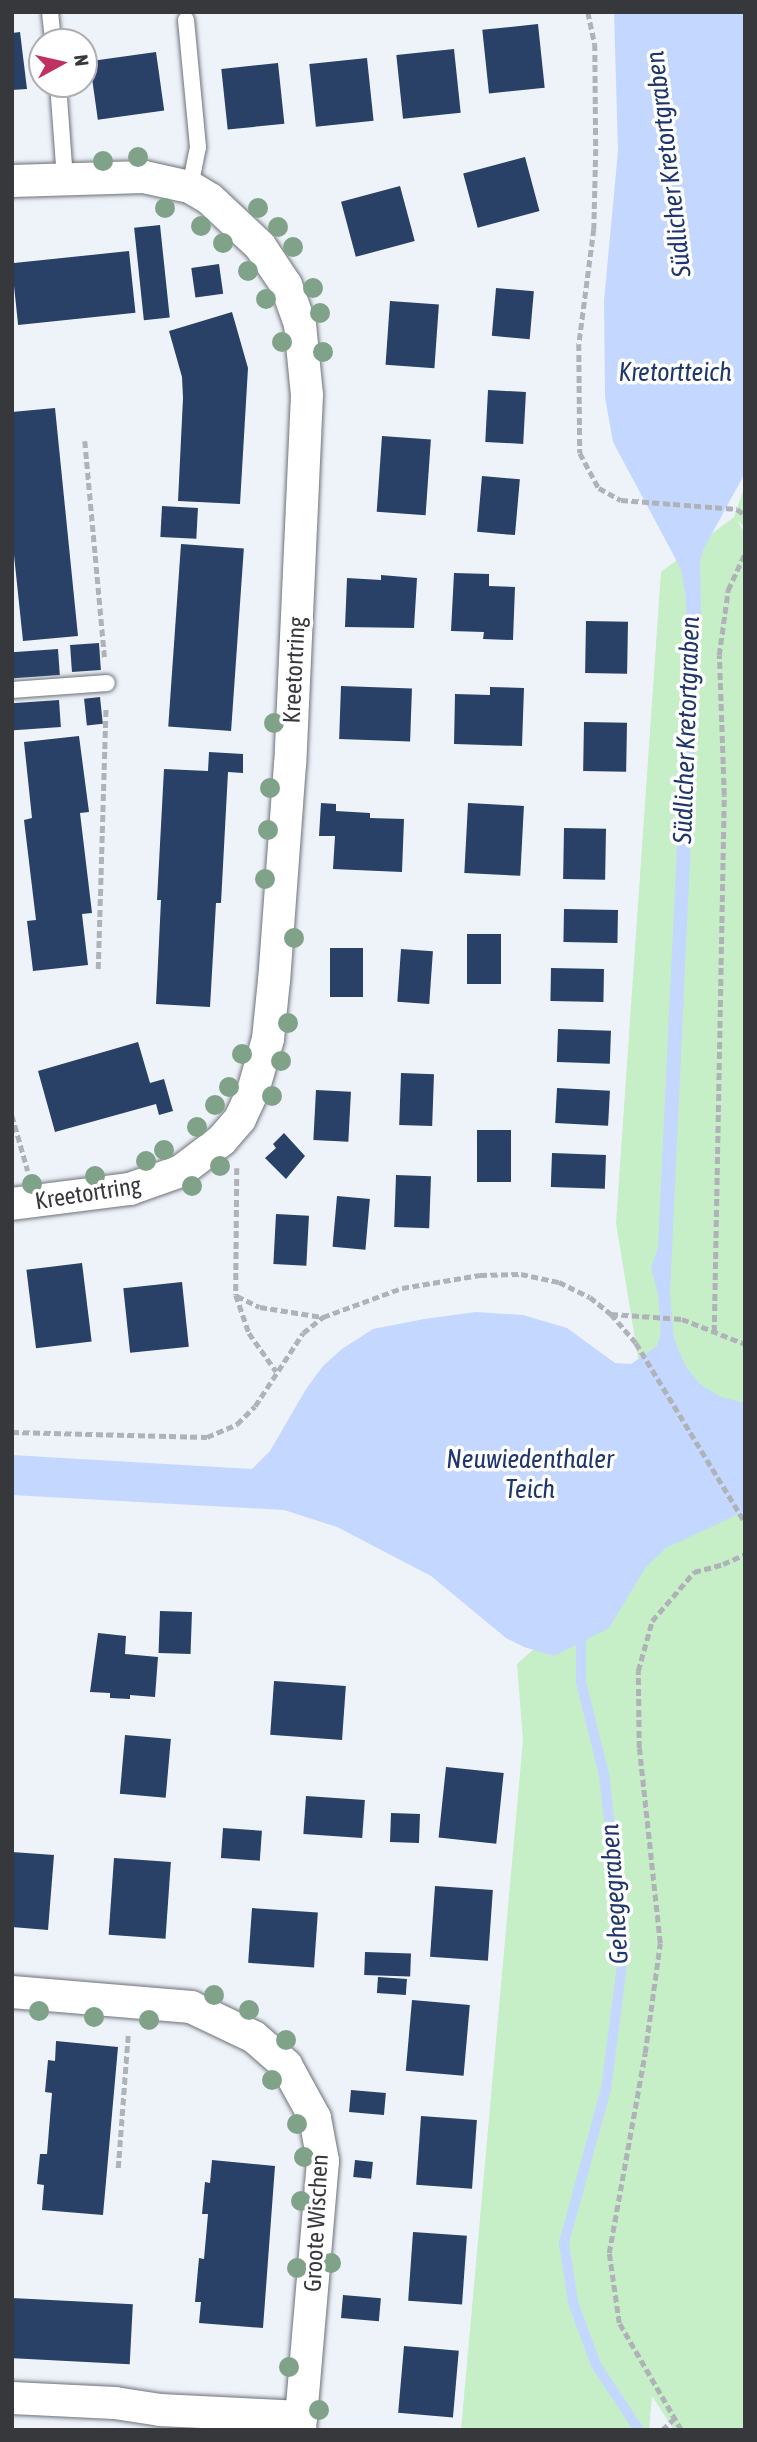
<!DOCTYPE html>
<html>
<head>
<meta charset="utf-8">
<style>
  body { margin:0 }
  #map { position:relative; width:757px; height:2442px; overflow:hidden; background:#eef3fa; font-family:"Asap Condensed",sans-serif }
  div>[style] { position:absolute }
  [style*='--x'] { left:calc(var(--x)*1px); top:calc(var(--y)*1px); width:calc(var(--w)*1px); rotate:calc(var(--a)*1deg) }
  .green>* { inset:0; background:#c6eec7 }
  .water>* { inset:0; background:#c4d7ff }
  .stream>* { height:10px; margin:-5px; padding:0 5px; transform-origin:5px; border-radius:5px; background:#c4d7ff }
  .building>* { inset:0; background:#294067; transform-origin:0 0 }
  .path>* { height:4.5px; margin-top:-2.25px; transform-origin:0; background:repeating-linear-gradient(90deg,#afb3b8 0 7px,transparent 0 10.5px) }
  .roads { filter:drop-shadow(0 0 2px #6d7178) drop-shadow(0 0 2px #6d7178) }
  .lane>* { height:16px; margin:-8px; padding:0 8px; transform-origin:8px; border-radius:8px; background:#fff }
  .street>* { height:32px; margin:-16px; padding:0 16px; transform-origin:16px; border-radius:16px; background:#fff }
  .trees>* { width:20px; height:20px; margin:-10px; border-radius:50%; background:#7fa288 }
  span { translate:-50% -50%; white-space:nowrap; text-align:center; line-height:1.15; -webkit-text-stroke:7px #fff; paint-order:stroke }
  .street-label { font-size:24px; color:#37383b }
  .water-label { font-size:26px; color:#1e356e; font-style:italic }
  .frame { position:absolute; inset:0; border:14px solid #37383b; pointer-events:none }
  .north { position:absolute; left:28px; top:28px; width:70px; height:70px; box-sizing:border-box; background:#fff; border:2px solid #afafb1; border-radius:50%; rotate:82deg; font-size:19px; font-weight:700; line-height:28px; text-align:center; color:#37383b }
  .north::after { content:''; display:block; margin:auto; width:24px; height:32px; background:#bf3162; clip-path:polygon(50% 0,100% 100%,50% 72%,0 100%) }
</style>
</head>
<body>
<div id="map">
  <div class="green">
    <div style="clip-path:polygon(745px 485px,745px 528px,737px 520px,745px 534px,745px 1434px,642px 1382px,616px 1223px,661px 572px,734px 517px)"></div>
    <div style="clip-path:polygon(716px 1488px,745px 1497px,745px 2430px,674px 2430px,652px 2396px,649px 2430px,461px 2430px,523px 1740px,517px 1664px)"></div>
  </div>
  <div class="water">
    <div style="clip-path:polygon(614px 12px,745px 12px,745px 473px,703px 550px,700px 563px,701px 618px,670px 1294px,674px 1339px,686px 1367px,700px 1384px,721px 1397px,745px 1403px,745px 1511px,666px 1548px,646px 1567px,609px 1628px,554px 1656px,524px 1647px,506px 1638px,431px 1576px,337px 1527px,284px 1510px,12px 1495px,12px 1455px,252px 1469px,270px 1451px,306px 1389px,323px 1366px,342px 1349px,373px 1329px,424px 1319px,476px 1312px,523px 1315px,567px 1328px,615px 1363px,631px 1364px,657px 1346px,661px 1333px,658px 1295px,651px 1267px,658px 1248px,687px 633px,686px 597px,681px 569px,613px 442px,605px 397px,604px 301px,618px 151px)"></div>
  </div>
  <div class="stream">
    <div style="--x:584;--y:1628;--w:14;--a:102"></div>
    <div style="--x:581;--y:1642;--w:40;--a:90"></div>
    <div style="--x:581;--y:1682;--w:96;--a:76.1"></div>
    <div style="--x:604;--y:1775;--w:176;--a:83.5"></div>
    <div style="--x:624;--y:1950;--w:140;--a:97.4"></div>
    <div style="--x:606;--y:2089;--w:160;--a:105.3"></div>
    <div style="--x:564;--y:2243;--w:60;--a:81.3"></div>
    <div style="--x:573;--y:2302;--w:67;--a:69.9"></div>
    <div style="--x:596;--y:2365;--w:78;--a:56.5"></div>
  </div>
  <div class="building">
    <div style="left:538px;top:24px;width:64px;height:56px;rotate:84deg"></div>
    <div style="clip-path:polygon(20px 32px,27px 89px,12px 90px,12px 33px)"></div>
    <div style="left:454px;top:49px;width:64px;height:58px;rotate:84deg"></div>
    <div style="left:156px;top:52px;width:59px;height:67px;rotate:82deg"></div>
    <div style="left:367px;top:58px;width:63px;height:58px;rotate:84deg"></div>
    <div style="left:278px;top:63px;width:61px;height:57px;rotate:84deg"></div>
    <div style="left:525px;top:157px;width:56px;height:64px;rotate:75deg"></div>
    <div style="left:400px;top:186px;width:57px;height:61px;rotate:75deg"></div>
    <div style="left:160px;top:225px;width:93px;height:26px;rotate:84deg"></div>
    <div style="left:129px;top:251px;width:62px;height:118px;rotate:84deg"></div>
    <div style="left:219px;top:264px;width:30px;height:28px;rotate:82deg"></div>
    <div style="left:496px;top:288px;width:38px;height:48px;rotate:5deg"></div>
    <div style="left:390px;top:301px;width:49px;height:64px;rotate:4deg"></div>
    <div style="clip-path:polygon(232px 312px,248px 368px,240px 504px,178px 501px,183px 398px,182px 377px,169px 331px)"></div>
    <div style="left:488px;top:390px;width:38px;height:52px;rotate:3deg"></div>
    <div style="clip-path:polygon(55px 408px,78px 636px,23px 641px,12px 536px,12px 412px)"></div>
    <div style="left:382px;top:436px;width:49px;height:76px;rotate:4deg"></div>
    <div style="left:482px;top:476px;width:38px;height:56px;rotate:5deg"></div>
    <div style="left:162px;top:506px;width:36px;height:31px;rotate:3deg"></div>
    <div style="left:181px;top:544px;width:63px;height:183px;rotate:4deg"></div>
    <div style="clip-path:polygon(454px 573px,489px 574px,489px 586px,515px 587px,513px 640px,483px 639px,484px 632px,451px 631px)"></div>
    <div style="clip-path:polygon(381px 575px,417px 578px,414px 628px,345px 627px,347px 578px,381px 580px)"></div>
    <div style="left:586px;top:621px;width:42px;height:52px;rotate:1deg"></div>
    <div style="left:99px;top:643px;width:27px;height:29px;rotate:86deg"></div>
    <div style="left:58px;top:649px;width:26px;height:46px;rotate:86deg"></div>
    <div style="left:341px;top:686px;width:71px;height:53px;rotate:2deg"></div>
    <div style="clip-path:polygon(490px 687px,524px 688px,522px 746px,454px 744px,455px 694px,490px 695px)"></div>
    <div style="left:100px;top:697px;width:27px;height:16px;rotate:84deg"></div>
    <div style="left:59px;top:700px;width:27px;height:47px;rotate:86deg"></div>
    <div style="left:584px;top:722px;width:43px;height:49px;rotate:1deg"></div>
    <div style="clip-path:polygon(79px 736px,89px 812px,80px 813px,92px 913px,82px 914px,88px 965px,33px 971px,27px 921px,36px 920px,24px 820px,32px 818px,24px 742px)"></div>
    <div style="clip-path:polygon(209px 752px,243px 754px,243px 773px,228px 772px,221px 903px,216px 903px,210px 1007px,156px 1004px,161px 900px,157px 900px,164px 769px,208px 771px)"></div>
    <div style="clip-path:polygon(321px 803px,336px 804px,336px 811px,370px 813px,370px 818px,404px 819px,402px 872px,333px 869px,335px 836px,319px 836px)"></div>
    <div style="left:468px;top:803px;width:56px;height:70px;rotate:3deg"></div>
    <div style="left:564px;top:828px;width:42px;height:51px;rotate:1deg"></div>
    <div style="left:564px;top:909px;width:54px;height:33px;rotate:1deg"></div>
    <div style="left:467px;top:934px;width:34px;height:50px"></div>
    <div style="left:330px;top:948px;width:33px;height:49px"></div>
    <div style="left:401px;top:949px;width:32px;height:53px;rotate:4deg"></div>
    <div style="left:551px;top:968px;width:53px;height:33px;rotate:1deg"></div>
    <div style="left:558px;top:1029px;width:53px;height:33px;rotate:2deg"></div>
    <div style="clip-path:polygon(138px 1042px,150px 1083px,164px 1079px,173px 1111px,159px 1115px,156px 1104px,55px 1132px,38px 1071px)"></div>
    <div style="left:401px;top:1073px;width:33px;height:52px;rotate:2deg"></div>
    <div style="left:557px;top:1088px;width:53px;height:35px;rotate:3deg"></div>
    <div style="left:316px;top:1090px;width:35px;height:50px;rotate:3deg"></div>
    <div style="left:477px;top:1130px;width:34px;height:52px"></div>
    <div style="clip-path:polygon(284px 1133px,305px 1156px,286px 1179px,265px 1158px,276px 1148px,273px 1144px)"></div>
    <div style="left:552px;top:1153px;width:54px;height:34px;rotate:2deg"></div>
    <div style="left:396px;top:1175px;width:35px;height:52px;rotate:2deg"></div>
    <div style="left:337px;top:1196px;width:33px;height:51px;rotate:5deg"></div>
    <div style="left:276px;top:1214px;width:33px;height:50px;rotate:3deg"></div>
    <div style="left:82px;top:1263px;width:79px;height:56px;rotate:83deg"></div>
    <div style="left:182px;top:1282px;width:65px;height:59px;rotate:84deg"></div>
    <div style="left:160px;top:1611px;width:32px;height:42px;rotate:2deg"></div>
    <div style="clip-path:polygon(98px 1633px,126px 1636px,125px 1654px,158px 1657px,155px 1697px,130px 1695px,130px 1699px,110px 1698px,110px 1693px,90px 1692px)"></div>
    <div style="left:274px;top:1681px;width:72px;height:54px;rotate:4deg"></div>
    <div style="left:125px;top:1735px;width:46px;height:59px;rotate:5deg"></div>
    <div style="left:446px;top:1767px;width:58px;height:71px;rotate:6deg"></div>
    <div style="left:306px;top:1796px;width:59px;height:38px;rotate:4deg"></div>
    <div style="left:391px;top:1813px;width:29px;height:29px;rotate:2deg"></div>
    <div style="left:223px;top:1828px;width:39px;height:30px;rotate:4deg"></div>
    <div style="clip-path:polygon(12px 1852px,54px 1855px,48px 1930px,12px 1927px)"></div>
    <div style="left:114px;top:1858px;width:57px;height:77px;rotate:4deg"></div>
    <div style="left:435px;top:1886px;width:58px;height:71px;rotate:4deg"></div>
    <div style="left:252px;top:1908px;width:66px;height:55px;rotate:4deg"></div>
    <div style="left:365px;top:1952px;width:46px;height:23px;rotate:2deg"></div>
    <div style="left:378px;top:1977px;width:29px;height:16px;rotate:4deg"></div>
    <div style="left:412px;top:2000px;width:58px;height:71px;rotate:5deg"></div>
    <div style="clip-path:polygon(56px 2041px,118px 2047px,103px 2215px,42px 2210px,44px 2185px,37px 2184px,40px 2154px,47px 2154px,52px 2093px,45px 2092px,48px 2060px,55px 2061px)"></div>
    <div style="left:351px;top:2090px;width:35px;height:22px;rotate:5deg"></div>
    <div style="left:421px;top:2116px;width:56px;height:69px;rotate:4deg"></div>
    <div style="clip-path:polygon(212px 2160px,275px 2166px,263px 2328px,199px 2323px,201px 2302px,195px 2302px,199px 2258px,204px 2259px,208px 2214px,202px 2214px,205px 2182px,210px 2183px)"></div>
    <div style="left:355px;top:2160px;width:18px;height:17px;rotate:6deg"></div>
    <div style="left:413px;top:2232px;width:54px;height:69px;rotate:4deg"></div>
    <div style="left:343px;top:2295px;width:38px;height:23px;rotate:5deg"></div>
    <div style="left:12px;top:2298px;width:121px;height:60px;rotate:3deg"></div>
    <div style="left:404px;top:2346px;width:55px;height:67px;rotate:5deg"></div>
  </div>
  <div class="path">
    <div style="--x:588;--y:12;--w:33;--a:78"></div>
    <div style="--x:595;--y:44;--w:105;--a:89.5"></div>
    <div style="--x:596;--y:149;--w:80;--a:91.4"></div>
    <div style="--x:594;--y:229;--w:116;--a:97.4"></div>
    <div style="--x:579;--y:344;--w:109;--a:89.5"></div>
    <div style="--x:580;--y:453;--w:40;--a:62"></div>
    <div style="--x:599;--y:488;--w:25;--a:29"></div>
    <div style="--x:621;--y:500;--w:116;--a:4.4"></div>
    <div style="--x:737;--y:509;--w:10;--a:37"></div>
    <div style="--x:85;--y:441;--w:220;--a:84.8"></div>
    <div style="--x:98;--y:969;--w:262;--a:-88.3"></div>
    <div style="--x:12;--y:1115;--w:58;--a:74.1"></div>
    <div style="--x:237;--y:1168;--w:127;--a:90.5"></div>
    <div style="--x:236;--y:1295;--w:40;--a:71.1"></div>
    <div style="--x:249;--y:1333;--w:47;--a:54.6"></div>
    <div style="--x:237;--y:1296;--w:25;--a:26"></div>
    <div style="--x:260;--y:1307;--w:63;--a:9.2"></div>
    <div style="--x:611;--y:1314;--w:71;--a:4"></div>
    <div style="--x:682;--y:1319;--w:68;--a:21.6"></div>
    <div style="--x:714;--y:1332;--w:537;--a:-88.93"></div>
    <div style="--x:724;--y:795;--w:140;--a:-92"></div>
    <div style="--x:719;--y:655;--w:66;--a:-82.1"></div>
    <div style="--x:728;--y:590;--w:41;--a:-65.3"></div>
    <div style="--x:12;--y:1432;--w:195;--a:1.5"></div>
    <div style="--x:207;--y:1437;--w:33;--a:-23"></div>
    <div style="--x:237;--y:1424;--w:25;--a:-45"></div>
    <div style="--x:255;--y:1406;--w:87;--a:-56.7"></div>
    <div style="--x:303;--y:1333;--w:26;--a:-39"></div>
    <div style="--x:323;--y:1317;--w:84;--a:-20.2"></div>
    <div style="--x:402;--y:1288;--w:79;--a:-9.5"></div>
    <div style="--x:480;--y:1275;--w:41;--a:-1.4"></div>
    <div style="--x:521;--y:1274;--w:39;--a:12"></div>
    <div style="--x:559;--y:1282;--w:34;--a:26"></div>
    <div style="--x:590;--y:1297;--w:27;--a:39"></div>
    <div style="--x:611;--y:1314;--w:38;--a:49"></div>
    <div style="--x:636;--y:1343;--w:210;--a:58.7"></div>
    <div style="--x:118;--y:2168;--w:133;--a:-85.7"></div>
    <div style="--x:662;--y:2430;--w:16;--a:-43"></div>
    <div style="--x:681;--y:2430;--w:124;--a:-120.1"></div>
    <div style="--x:619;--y:2323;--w:71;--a:-98.1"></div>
    <div style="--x:609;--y:2253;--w:203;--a:-79.8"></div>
    <div style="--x:645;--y:2053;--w:111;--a:-82.2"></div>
    <div style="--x:660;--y:1943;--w:196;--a:-96.1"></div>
    <div style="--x:639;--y:1748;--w:77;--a:-90.7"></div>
    <div style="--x:638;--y:1671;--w:52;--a:-74.4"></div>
    <div style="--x:652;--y:1621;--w:65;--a:-49.4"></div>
    <div style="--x:694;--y:1572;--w:30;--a:-15"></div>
    <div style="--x:723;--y:1564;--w:24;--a:-24"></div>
  </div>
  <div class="roads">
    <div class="lane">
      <div style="--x:50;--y:12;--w:30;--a:84"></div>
      <div style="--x:186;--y:20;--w:128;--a:84.6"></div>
      <div style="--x:198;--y:147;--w:41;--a:101.3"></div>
      <div style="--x:58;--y:84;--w:96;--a:85.8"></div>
      <div style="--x:12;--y:690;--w:95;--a:-4.2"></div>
    </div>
    <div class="street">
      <div style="--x:12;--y:181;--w:132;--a:-1.7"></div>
      <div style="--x:144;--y:177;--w:47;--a:12.3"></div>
      <div style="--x:190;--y:187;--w:23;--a:31"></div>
      <div style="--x:210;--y:199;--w:69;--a:43.2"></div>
      <div style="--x:260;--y:246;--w:47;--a:56.3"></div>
      <div style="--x:286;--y:285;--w:41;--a:70.3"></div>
      <div style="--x:300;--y:324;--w:71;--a:84.4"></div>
      <div style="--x:307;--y:395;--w:369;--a:92.6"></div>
      <div style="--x:290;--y:764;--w:217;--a:94.2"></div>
      <div style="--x:274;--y:980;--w:59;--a:95.8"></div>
      <div style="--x:268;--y:1039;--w:54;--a:106.1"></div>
      <div style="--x:253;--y:1091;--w:31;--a:115"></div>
      <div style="--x:240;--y:1119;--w:28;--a:131"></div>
      <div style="--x:222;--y:1140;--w:51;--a:142.9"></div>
      <div style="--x:181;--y:1171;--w:54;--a:160.6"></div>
      <div style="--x:130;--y:1189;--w:119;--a:172.8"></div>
      <div style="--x:12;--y:1992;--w:180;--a:4.8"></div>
      <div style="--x:191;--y:2007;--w:70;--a:25.5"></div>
      <div style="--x:254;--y:2037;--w:43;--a:41.2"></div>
      <div style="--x:286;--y:2065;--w:60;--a:61.3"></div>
      <div style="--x:315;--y:2118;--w:44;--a:79.5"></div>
      <div style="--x:323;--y:2161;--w:270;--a:94.9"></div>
      <div style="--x:12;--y:2398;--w:103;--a:2.8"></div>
      <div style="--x:115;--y:2403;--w:46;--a:8.8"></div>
      <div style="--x:160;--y:2410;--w:141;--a:2.8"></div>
    </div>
  </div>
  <div class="trees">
    <div style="left:138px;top:157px"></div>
    <div style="left:103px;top:161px"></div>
    <div style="left:165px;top:208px"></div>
    <div style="left:258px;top:208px"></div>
    <div style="left:201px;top:226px"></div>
    <div style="left:278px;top:227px"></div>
    <div style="left:223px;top:243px"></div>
    <div style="left:293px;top:247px"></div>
    <div style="left:248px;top:271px"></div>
    <div style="left:313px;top:288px"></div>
    <div style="left:266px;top:299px"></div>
    <div style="left:320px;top:313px"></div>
    <div style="left:282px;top:342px"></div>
    <div style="left:323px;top:352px"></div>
    <div style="left:274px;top:723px"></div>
    <div style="left:270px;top:788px"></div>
    <div style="left:268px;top:830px"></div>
    <div style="left:265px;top:879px"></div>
    <div style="left:294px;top:938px"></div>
    <div style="left:288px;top:1023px"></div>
    <div style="left:242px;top:1054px"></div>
    <div style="left:281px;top:1061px"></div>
    <div style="left:229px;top:1087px"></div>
    <div style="left:272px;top:1096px"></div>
    <div style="left:215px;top:1105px"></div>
    <div style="left:197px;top:1127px"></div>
    <div style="left:164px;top:1150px"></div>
    <div style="left:146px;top:1161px"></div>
    <div style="left:220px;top:1166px"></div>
    <div style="left:95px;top:1176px"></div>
    <div style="left:32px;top:1184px"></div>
    <div style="left:192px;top:1186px"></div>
    <div style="left:214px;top:1995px"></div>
    <div style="left:249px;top:2010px"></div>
    <div style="left:39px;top:2011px"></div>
    <div style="left:94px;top:2017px"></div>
    <div style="left:149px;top:2020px"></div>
    <div style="left:286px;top:2040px"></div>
    <div style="left:272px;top:2080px"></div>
    <div style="left:297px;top:2124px"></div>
    <div style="left:304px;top:2157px"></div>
    <div style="left:301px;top:2201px"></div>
    <div style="left:331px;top:2263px"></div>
    <div style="left:297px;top:2268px"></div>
    <div style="left:289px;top:2367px"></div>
    <div style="left:319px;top:2410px"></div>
  </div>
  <div class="street-label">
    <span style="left:294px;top:670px;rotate:-87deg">Kreetortring</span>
    <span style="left:88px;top:1193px;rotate:-9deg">Kreetortring</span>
    <span style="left:316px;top:2223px;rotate:-87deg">Groote Wischen</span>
  </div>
  <div class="water-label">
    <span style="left:669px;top:164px;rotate:-97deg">Südlicher Kretortgraben</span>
    <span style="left:675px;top:373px">Kretortteich</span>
    <span style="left:687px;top:730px;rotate:-88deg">Südlicher Kretortgraben</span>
    <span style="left:530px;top:1475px">Neuwiedenthaler<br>Teich</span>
    <span style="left:615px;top:1894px;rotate:-94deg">Gehegegraben</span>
  </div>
  <div class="frame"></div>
  <div class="north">N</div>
</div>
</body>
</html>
